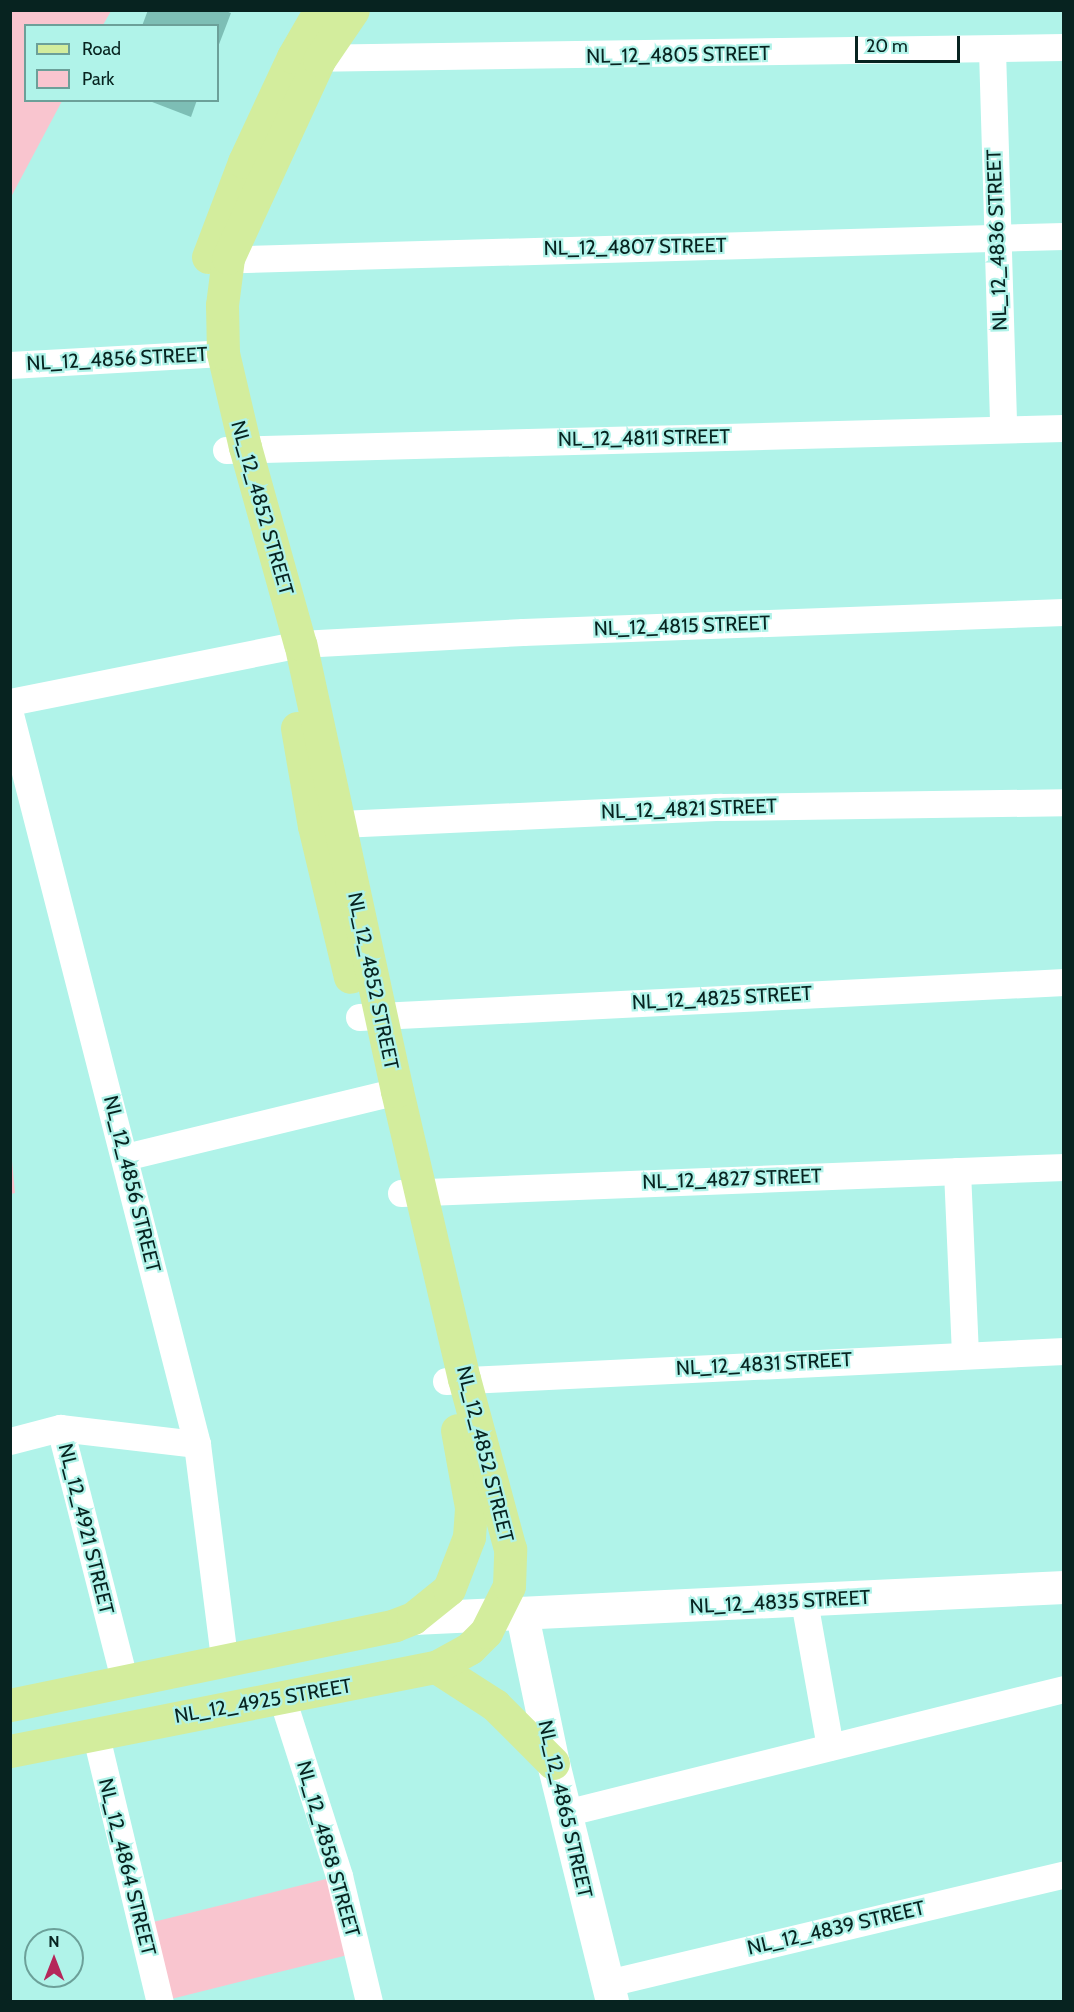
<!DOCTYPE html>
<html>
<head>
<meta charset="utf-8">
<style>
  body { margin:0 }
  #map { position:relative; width:1074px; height:2012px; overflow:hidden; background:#b0f3e9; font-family:Cabin,sans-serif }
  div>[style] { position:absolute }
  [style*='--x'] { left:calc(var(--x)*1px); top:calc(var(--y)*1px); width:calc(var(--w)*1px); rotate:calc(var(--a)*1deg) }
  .green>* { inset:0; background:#f9c5cf; transform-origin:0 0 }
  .building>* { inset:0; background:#7dbeb5 }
  .street>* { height:27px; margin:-13.5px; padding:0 13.5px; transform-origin:13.5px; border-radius:13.5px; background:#fff }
  .secondary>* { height:33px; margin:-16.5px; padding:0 16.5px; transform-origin:16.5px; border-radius:16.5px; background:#fff }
  .primary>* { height:33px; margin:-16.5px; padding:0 16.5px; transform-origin:16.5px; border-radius:16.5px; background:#d3ed9d }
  span { translate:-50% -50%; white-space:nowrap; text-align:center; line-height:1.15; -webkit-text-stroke:4.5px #b0f3e9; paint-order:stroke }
  .street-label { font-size:20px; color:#072320 }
  .frame { position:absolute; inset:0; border:12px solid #072320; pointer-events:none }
  .legend { position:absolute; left:24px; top:24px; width:195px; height:78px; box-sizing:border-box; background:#b0f3e9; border:2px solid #6ca099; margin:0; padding:8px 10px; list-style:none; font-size:18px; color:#072320 }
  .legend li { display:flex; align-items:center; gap:12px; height:30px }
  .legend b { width:30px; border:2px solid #6ca099 }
  .north { position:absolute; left:24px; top:1928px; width:60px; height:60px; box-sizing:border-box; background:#b0f3e9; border:2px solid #6ca099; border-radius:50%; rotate:0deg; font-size:16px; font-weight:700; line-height:24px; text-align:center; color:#072320 }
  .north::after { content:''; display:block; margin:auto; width:21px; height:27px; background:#b5275a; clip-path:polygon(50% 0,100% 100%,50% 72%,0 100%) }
  .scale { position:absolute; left:855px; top:36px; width:105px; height:27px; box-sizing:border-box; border:3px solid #072320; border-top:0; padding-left:8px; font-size:18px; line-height:21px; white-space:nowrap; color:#072320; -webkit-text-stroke:4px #b0f3e9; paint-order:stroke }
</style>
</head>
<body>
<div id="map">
  <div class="green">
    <div style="clip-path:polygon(11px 10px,111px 11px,103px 25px,26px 26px,26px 100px,62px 101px,11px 197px)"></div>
    <div style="clip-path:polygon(10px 1140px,15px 1193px,11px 1194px,10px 1194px)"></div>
    <div style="left:346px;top:1874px;width:79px;height:208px;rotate:76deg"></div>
  </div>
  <div class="building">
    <div style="clip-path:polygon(148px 10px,223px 10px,231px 13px,218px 47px,218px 26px,142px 26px)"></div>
    <div style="clip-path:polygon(147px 100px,197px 100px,191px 117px)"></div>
  </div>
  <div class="street">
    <div style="--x:992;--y:50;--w:379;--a:88.3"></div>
    <div style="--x:303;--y:58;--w:761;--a:-0.83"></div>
    <div style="--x:210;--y:260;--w:854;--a:-1.61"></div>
    <div style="--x:10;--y:365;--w:213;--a:-3.2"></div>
    <div style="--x:226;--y:450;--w:838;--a:-1.5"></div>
    <div style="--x:10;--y:702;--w:296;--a:-11.3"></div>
    <div style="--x:300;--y:644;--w:223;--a:-3.1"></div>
    <div style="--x:523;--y:632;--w:541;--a:-2.12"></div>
    <div style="--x:10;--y:714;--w:754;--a:75.63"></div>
    <div style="--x:197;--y:1444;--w:217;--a:82.8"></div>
    <div style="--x:318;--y:825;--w:403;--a:-2.6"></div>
    <div style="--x:721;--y:807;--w:343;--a:-0.8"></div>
    <div style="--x:359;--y:1017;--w:706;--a:-2.84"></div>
    <div style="--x:125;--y:1157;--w:280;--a:-13.6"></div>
    <div style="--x:957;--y:1171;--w:184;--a:87.5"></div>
    <div style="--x:401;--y:1193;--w:664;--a:-2.25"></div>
    <div style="--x:446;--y:1381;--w:619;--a:-2.78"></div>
    <div style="--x:60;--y:1428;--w:138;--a:6.7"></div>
    <div style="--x:10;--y:1441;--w:52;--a:-14.6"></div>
    <div style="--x:60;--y:1428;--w:260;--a:75.7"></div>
    <div style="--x:804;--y:1601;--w:148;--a:79.9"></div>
    <div style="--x:282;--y:1698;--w:187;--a:72.2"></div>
    <div style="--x:339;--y:1876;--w:130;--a:76.6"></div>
    <div style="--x:95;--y:1732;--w:278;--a:76.5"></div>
    <div style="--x:565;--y:1813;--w:514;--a:-13.96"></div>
    <div style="--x:608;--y:1983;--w:469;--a:-13.4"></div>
  </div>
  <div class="secondary">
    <div style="--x:522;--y:1615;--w:151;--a:78.2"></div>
    <div style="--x:553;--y:1763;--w:246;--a:76.1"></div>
    <div style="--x:413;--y:1618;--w:652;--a:-2.73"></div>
  </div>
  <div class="primary">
    <div style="--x:208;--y:257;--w:102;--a:-69.2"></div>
    <div style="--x:244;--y:162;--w:116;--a:-65"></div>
    <div style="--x:293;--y:57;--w:54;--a:-60.1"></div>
    <div style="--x:297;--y:728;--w:99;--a:80.2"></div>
    <div style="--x:314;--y:826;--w:155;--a:76.6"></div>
    <div style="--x:436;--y:1667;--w:70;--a:32.8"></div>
    <div style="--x:495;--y:1705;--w:82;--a:45"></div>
    <div style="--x:10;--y:1705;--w:393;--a:-11.7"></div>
    <div style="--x:395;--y:1625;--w:19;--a:-21"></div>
    <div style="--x:413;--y:1618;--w:46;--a:-38.9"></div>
    <div style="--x:449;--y:1589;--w:56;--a:-69"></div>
    <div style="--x:469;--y:1537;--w:30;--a:-86"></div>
    <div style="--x:471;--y:1507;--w:78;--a:-100.3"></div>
    <div style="--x:10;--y:1751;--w:434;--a:-11.2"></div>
    <div style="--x:436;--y:1667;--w:39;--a:-29"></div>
    <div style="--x:470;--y:1648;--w:23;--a:-45"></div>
    <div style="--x:486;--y:1632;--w:51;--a:-63.4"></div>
    <div style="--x:509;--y:1586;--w:37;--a:-88"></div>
    <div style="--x:510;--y:1549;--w:176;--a:-105.1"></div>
    <div style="--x:464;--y:1379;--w:296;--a:-103.1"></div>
    <div style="--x:397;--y:1091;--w:457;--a:-102.2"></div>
    <div style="--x:300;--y:644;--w:205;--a:-105.6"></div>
    <div style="--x:245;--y:447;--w:97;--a:-103.2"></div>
    <div style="--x:223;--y:353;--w:48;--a:-91.2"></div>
    <div style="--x:222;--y:305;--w:47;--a:-82.7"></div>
    <div style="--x:228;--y:258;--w:218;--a:-65.3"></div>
    <div style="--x:319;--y:60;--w:60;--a:-55.8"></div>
  </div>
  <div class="street-label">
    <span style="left:678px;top:55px;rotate:-1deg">NL_12_4805 STREET</span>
    <span style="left:997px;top:240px;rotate:-92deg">NL_12_4836 STREET</span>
    <span style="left:635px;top:247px;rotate:-1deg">NL_12_4807 STREET</span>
    <span style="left:117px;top:359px;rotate:-3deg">NL_12_4856 STREET</span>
    <span style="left:644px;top:438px;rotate:-1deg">NL_12_4811 STREET</span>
    <span style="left:262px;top:508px;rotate:74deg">NL_12_4852 STREET</span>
    <span style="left:682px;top:626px;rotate:-2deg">NL_12_4815 STREET</span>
    <span style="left:689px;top:809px;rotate:-2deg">NL_12_4821 STREET</span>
    <span style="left:373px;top:981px;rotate:78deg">NL_12_4852 STREET</span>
    <span style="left:722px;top:998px;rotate:-3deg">NL_12_4825 STREET</span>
    <span style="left:732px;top:1179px;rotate:-2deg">NL_12_4827 STREET</span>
    <span style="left:132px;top:1184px;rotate:76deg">NL_12_4856 STREET</span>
    <span style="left:764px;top:1364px;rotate:-3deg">NL_12_4831 STREET</span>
    <span style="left:485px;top:1454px;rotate:76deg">NL_12_4852 STREET</span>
    <span style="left:86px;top:1529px;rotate:76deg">NL_12_4921 STREET</span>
    <span style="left:780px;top:1602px;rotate:-3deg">NL_12_4835 STREET</span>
    <span style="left:263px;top:1701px;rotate:-10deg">NL_12_4925 STREET</span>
    <span style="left:565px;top:1809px;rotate:77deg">NL_12_4865 STREET</span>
    <span style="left:328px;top:1849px;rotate:74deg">NL_12_4858 STREET</span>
    <span style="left:127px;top:1867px;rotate:76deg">NL_12_4864 STREET</span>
    <span style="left:836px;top:1928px;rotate:-13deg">NL_12_4839 STREET</span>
  </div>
  <div class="frame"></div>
  <ul class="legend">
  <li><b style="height:8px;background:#d3ed9d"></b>Road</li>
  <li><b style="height:16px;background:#f9c5cf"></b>Park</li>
  </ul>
  <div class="north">N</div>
  <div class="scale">20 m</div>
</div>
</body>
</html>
